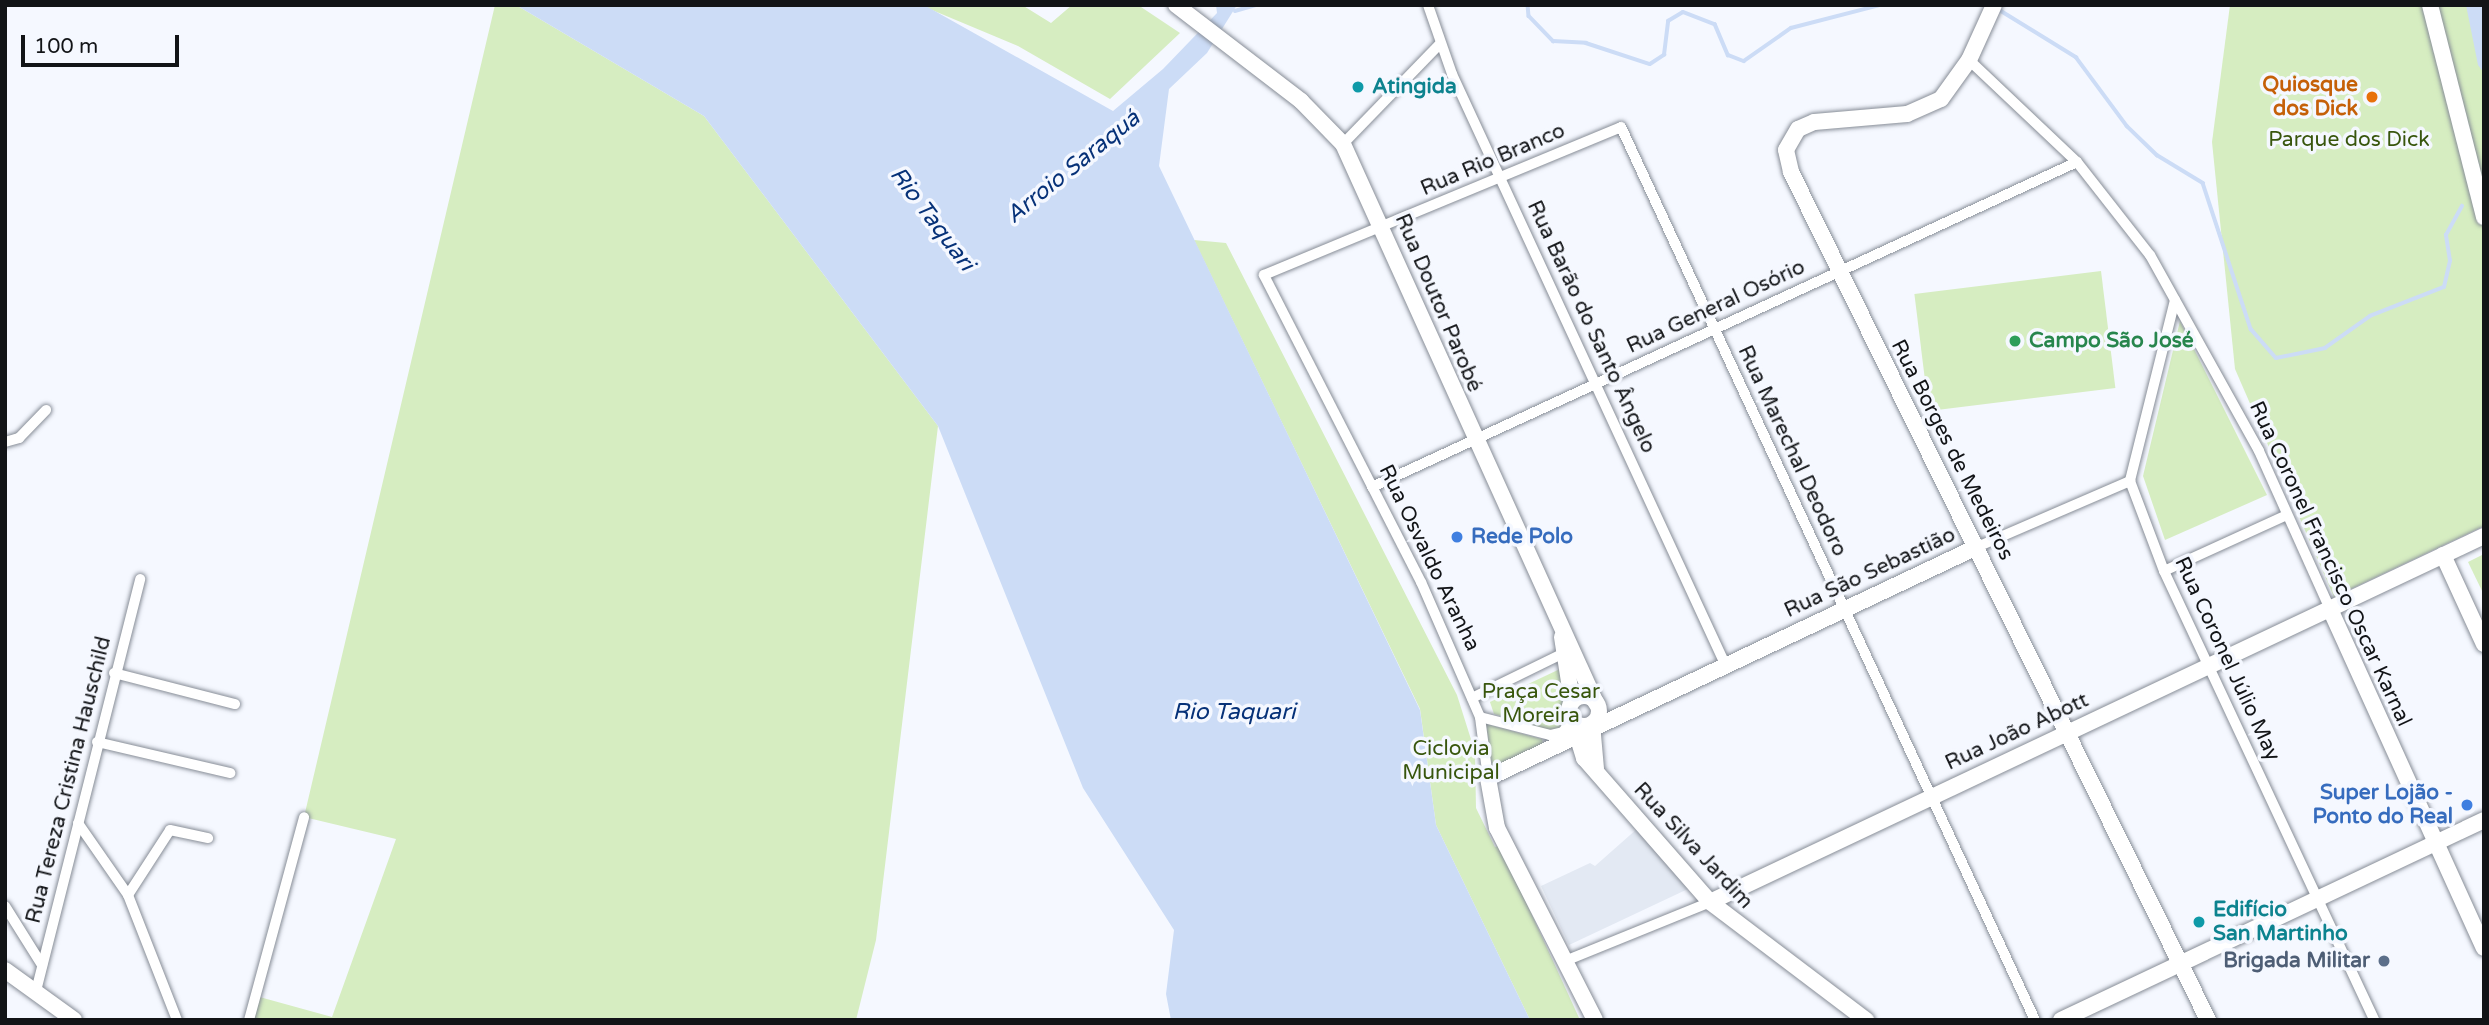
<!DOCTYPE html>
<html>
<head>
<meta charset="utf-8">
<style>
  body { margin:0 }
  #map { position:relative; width:2489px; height:1025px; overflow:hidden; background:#f5f8ff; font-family:"Varela Round",sans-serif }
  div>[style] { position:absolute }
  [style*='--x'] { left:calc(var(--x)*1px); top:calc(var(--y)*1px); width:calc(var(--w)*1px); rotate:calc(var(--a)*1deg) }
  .built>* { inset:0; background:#e3e9f3 }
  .green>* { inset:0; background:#d6edc1; transform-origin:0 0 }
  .water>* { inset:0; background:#ccdcf6 }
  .stream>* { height:3.5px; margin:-1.75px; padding:0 1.75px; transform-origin:1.75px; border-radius:1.75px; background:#ccdcf6 }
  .roads { filter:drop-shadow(0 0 2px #878d97) drop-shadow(0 0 2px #878d97) }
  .street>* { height:10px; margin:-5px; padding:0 5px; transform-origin:5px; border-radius:5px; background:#fff }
  .secondary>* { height:16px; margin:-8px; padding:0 8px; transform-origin:8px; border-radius:8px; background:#fff }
  .secondary>.ring { margin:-8px; padding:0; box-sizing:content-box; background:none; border:16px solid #fff; border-radius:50% }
  .dots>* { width:19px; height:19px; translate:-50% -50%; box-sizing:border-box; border:4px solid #f5f8ff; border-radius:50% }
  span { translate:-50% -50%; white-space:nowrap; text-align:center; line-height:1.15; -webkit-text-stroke:7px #f5f8ff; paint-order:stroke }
  .food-label { font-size:21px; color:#c56008; font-weight:700 }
  .right { translate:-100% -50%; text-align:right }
  .culture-label { font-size:21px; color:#0d838f; font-weight:700 }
  .left { translate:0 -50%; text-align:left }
  .park-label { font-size:21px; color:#38560d }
  .street-label { font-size:21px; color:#121417 }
  .leisure-label { font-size:21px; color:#27864d; font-weight:700 }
  .shop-label { font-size:21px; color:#366cbe; font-weight:700 }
  .service-label { font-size:21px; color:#4e5e75; font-weight:700 }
  .water-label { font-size:23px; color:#063178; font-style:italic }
  .frame { position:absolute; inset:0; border:7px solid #121417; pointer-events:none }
  .scale { position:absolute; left:21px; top:35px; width:158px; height:32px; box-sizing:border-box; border:4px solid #121417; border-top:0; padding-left:9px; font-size:21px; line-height:24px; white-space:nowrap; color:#121417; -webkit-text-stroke:5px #f5f8ff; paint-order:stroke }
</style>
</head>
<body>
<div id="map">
  <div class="built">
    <div style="clip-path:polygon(1638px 828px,1690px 888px,1569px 945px,1541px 886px,1590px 863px,1595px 866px)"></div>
  </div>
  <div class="green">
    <div style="clip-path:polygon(495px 5px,516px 5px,704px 116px,938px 426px,876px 940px,856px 1020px,249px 1020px,256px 996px,332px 1017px,396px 839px,304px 817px)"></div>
    <div style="clip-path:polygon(920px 5px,1022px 5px,1051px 23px,1072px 5px,1138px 5px,1180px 33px,1110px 99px,1018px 46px)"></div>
    <div style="clip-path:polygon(2230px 5px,2484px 5px,2484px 526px,2334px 597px,2235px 369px,2212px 142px)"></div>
    <div style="clip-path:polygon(1194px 240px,1226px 243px,1457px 695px,1475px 752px,1476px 808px,1495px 847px,1500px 845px,1580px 1020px,1530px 1020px,1436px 825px,1420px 709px)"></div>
    <div style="left:2101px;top:271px;width:118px;height:188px;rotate:83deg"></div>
    <div style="clip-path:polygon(2180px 321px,2267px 495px,2165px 540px,2143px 476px)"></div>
    <div style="clip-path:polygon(2484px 554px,2484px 595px,2468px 562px)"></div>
    <div style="clip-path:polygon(1562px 668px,1566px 726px,1555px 732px,1494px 714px,1490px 702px)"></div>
    <div style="clip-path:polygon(1486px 724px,1542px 739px,1544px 747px,1493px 772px)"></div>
  </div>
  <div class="water">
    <div style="clip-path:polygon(516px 5px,924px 5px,1113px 111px,1163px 69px,1217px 13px,1216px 5px,1237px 5px,1207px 53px,1169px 89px,1159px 166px,1420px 710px,1436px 825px,1530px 1020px,1171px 1020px,1166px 994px,1174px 930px,1083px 788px,938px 426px,704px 116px)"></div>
    <div style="clip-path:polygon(2466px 5px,2484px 5px,2484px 73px,2478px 65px)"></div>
  </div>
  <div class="stream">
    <div style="--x:1315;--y:5;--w:3;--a:0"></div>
    <div style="--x:1528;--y:5;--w:11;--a:85"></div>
    <div style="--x:1529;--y:16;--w:35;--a:46"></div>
    <div style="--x:1553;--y:41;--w:33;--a:3"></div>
    <div style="--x:1586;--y:43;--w:67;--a:18.2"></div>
    <div style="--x:1650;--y:64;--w:17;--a:-33"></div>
    <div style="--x:1664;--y:55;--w:34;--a:-83"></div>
    <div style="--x:1668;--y:21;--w:17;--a:-31"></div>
    <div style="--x:1683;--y:12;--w:34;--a:21"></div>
    <div style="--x:1715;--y:24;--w:34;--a:67"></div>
    <div style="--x:1728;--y:55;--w:17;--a:21"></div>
    <div style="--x:1744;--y:61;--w:57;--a:-35.1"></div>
    <div style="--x:1791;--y:28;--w:92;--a:-14.5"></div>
    <div style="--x:1998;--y:9;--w:92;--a:31.6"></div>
    <div style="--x:2076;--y:57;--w:86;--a:53.5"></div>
    <div style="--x:2127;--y:126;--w:42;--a:44"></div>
    <div style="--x:2157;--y:155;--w:54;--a:31.3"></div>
    <div style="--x:2203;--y:183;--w:154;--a:71.8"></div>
    <div style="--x:2251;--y:329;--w:38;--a:49"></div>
    <div style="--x:2276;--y:358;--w:50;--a:-11.5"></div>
    <div style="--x:2325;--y:348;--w:55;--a:-35.4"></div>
    <div style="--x:2370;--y:316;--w:79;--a:-21.4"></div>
    <div style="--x:2444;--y:287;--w:27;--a:-77"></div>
    <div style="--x:2450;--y:261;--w:26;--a:-99"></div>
    <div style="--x:2446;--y:235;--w:33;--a:-61"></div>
    <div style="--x:1235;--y:11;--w:22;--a:-16"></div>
  </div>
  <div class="roads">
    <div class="street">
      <div style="--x:1428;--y:5;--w:73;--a:70.8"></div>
      <div style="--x:1452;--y:74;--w:650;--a:65.17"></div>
      <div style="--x:1969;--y:60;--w:149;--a:43.4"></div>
      <div style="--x:2077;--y:162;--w:118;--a:51.9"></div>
      <div style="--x:2150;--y:255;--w:224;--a:60.9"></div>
      <div style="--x:2259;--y:451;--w:173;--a:65.8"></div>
      <div style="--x:1343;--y:144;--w:139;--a:-45.9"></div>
      <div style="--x:2175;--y:300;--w:187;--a:104"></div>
      <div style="--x:2130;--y:481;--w:96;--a:69.3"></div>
      <div style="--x:2164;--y:571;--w:496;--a:64.9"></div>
      <div style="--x:5;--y:442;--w:15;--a:-16"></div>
      <div style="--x:19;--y:438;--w:39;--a:-46"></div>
      <div style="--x:1372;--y:487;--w:776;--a:-24.75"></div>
      <div style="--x:1977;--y:547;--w:167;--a:-23.3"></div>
      <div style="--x:2164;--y:571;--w:135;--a:-24.5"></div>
      <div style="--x:114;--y:673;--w:125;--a:14.4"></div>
      <div style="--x:1472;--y:698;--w:102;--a:-26.1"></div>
      <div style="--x:1480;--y:717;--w:72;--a:14.4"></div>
      <div style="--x:1550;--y:735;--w:13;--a:-13"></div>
      <div style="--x:1563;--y:732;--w:14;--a:-56"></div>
      <div style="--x:97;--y:742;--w:137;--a:13.1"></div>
      <div style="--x:1488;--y:778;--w:62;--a:-97.5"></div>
      <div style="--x:1480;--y:717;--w:147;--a:-113.6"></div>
      <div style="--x:1421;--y:582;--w:345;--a:-117.1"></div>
      <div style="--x:1264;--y:275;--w:386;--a:-22.5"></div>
      <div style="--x:1621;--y:127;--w:984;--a:65.13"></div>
      <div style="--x:78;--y:823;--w:88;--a:55.2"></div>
      <div style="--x:128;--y:895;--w:134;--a:68.6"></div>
      <div style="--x:128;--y:895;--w:77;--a:-57.1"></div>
      <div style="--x:170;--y:830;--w:39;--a:12"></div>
      <div style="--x:5;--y:906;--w:70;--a:57.9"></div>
      <div style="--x:1565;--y:961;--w:157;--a:-22.1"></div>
      <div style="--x:36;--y:991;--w:425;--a:-75.8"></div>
      <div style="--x:249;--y:1020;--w:210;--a:-74.8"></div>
    </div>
    <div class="secondary">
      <div style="--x:1176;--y:5;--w:158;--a:37.5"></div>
      <div style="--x:1301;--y:101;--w:60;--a:45.7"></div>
      <div style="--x:1343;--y:144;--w:614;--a:65.65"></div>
      <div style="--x:1994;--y:5;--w:60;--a:114.4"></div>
      <div style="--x:1969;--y:60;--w:48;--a:125.7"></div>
      <div style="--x:1941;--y:99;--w:37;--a:156"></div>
      <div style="--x:1907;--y:114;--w:93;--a:175.1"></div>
      <div style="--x:1814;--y:122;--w:17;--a:156"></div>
      <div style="--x:1798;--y:129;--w:24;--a:120"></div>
      <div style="--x:1786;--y:150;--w:23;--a:77"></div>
      <div style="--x:1791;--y:172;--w:945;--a:63.81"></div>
      <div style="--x:2430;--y:5;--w:219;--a:75.7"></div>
      <div style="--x:2443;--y:555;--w:98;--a:65.3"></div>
      <div style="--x:2330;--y:609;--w:372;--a:65.6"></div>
      <div style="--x:1562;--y:637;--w:65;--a:81.1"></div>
      <div class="ring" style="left:1569px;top:696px;width:14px;height:14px"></div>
      <div style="--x:1573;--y:722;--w:38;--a:73"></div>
      <div style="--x:1584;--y:758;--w:191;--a:48.8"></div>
      <div style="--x:1710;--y:902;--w:196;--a:37.1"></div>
      <div style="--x:1592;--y:724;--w:45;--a:84.9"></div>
      <div style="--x:1710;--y:902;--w:856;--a:-25.31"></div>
      <div style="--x:5;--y:970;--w:85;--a:35.9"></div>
      <div style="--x:1595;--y:1020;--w:216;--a:-117"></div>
      <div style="--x:1497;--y:828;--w:51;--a:-100.2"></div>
      <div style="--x:1488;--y:778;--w:541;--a:-25.29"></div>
      <div style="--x:2061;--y:1020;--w:468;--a:-25.3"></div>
    </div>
  </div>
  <div class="dots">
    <div style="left:1358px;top:87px;background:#0f9aa8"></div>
    <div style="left:2372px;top:97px;background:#e8710a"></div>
    <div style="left:2015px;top:341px;background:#2e9e5b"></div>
    <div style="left:1457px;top:537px;background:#3f7fe0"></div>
    <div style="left:2467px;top:805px;background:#3f7fe0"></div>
    <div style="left:2199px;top:922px;background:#0f9aa8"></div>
    <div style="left:2384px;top:961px;background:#5c6f8a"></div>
  </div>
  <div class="food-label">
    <span class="right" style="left:2358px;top:97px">Quiosque<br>dos Dick</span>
  </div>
  <div class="culture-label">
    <span class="left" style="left:1372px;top:87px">Atingida</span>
    <span class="left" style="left:2213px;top:922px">Edifício<br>San Martinho</span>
  </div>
  <div class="park-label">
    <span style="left:2349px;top:140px">Parque dos Dick</span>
    <span style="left:1541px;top:704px">Praça Cesar<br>Moreira</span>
    <span style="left:1451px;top:761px">Ciclovia<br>Municipal</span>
  </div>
  <div class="street-label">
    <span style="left:1493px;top:160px;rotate:-23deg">Rua Rio Branco</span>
    <span style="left:1438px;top:303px;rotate:67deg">Rua Doutor Parobé</span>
    <span style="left:1716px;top:307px;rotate:-25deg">Rua General Osório</span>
    <span style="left:1591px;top:327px;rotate:65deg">Rua Barão do Santo Ângelo</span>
    <span style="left:1952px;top:450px;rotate:63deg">Rua Borges de Medeiros</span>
    <span style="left:1792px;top:451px;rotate:65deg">Rua Marechal Deodoro</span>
    <span style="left:1429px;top:558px;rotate:64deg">Rua Osvaldo Aranha</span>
    <span style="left:2330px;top:564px;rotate:65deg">Rua Coronel Francisco Oscar Karnal</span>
    <span style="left:1870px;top:573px;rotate:-25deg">Rua São Sebastião</span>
    <span style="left:2227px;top:659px;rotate:65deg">Rua Coronel Júlio May</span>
    <span style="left:2017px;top:732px;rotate:-25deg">Rua João Abott</span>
    <span style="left:69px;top:780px;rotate:-76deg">Rua Tereza Cristina Hauschild</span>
    <span style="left:1693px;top:846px;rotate:47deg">Rua Silva Jardim</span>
  </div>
  <div class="leisure-label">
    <span class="left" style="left:2029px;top:341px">Campo São José</span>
  </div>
  <div class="shop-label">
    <span class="left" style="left:1471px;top:537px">Rede Polo</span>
    <span class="right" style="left:2453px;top:805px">Super Lojão -<br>Ponto do Real</span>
  </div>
  <div class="service-label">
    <span class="right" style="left:2370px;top:961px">Brigada Militar</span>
  </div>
  <div class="water-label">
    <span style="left:1073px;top:167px;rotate:-39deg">Arroio Saraquá</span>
    <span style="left:932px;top:219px;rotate:53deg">Rio Taquari</span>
    <span style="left:1234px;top:712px">Rio Taquari</span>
  </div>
  <div class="frame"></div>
  <div class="scale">100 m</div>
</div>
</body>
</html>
